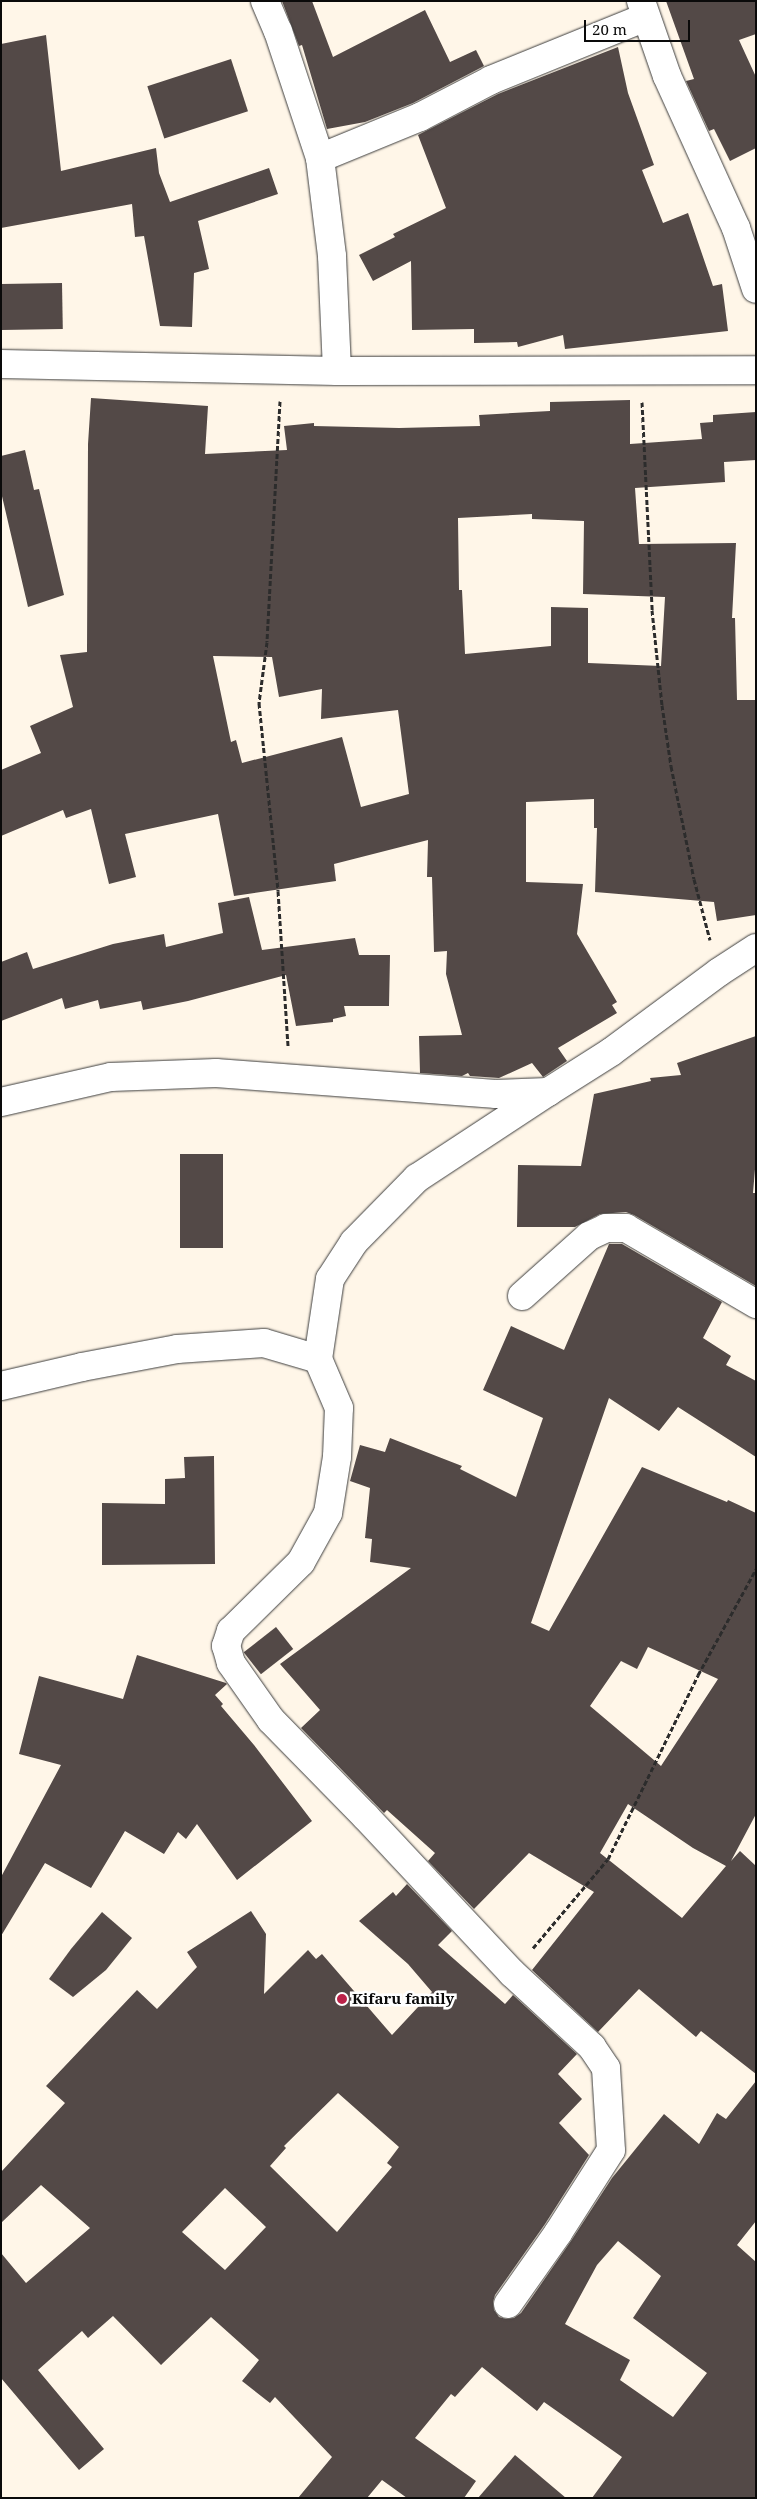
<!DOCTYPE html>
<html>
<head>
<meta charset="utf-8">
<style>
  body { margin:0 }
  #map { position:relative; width:757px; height:2499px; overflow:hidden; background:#fff6e8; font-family:"Noto Serif",serif }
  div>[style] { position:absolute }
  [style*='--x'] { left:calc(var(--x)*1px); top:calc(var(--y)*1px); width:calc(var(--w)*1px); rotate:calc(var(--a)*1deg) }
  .building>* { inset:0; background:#534947; transform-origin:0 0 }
  .path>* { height:3px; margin-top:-1.5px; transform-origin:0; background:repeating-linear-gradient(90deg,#2c2c2c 0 5px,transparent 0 7.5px) }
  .roads { filter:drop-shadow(0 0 1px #3d3d3d) drop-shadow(0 0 1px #3d3d3d) }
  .minor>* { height:28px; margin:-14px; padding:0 14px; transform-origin:14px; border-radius:14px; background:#fff }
  .dots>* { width:14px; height:14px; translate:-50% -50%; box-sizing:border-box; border:2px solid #fff; border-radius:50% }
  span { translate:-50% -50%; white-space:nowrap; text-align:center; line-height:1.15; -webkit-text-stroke:5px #fff; paint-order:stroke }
  .poi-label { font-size:15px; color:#0a0a0a; font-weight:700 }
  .left { translate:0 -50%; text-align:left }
  .frame { position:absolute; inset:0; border:2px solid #0a0a0a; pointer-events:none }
  .scale { position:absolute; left:584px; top:20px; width:106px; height:22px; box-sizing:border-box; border:2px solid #0a0a0a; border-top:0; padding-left:6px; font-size:15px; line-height:18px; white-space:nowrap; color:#0a0a0a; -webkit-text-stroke:4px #fff; paint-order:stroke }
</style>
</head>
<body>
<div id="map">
  <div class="building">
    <div style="clip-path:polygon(282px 1px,312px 1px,333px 57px,425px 10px,450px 62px,476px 50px,484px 66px,413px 103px,365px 122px,327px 129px,302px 45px,299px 46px)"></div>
    <div style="clip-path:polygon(666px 1px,756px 1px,756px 34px,739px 40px,756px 77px,756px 148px,730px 161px,714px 129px,709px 131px,686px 81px,694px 79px)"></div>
    <div style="clip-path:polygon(46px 35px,61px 171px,156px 148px,159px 173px,170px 202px,269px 168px,278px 194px,198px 221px,209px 269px,194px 273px,192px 327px,160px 326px,144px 236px,135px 237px,132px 204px,1px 228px,1px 44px)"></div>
    <div style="clip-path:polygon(618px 47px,628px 93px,654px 165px,642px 170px,663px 223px,688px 213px,713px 286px,722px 284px,728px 331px,565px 349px,563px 335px,518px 347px,517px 342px,474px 343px,474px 329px,412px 330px,411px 261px,373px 281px,359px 255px,395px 237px,393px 234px,446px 208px,418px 135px,498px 94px)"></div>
    <div style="left:231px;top:59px;width:55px;height:88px;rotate:72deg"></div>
    <div style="left:62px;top:283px;width:46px;height:61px;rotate:89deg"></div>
    <div style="clip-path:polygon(evenodd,91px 398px,208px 406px,205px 454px,287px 450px,284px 426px,314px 423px,314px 426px,399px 428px,480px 426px,479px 415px,550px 411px,550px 402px,630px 400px,630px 444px,702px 439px,700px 423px,713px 422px,713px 415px,756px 412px,756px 460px,724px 462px,725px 482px,635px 488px,639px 544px,736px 543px,732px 618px,735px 618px,737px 700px,756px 700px,756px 915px,717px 921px,714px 902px,595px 892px,597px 828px,594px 828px,594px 799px,526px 802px,526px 882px,583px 884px,577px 934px,617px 1002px,612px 1005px,617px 1013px,558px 1048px,567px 1061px,543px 1077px,532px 1063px,499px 1078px,470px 1076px,468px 1073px,462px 1076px,420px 1073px,419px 1036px,462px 1035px,446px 974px,447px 951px,434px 952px,432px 877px,427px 877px,428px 840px,334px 864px,336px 881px,234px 896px,218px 814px,125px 834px,136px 877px,109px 884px,91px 809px,66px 818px,63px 810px,1px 836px,1px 770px,41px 753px,30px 726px,73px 707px,60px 655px,87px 652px,88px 444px,91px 398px,532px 514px,532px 519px,584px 521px,583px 594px,665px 597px,661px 666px,588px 663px,588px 608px,551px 607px,551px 646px,465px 654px,462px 590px,459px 590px,458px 518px,532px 514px,91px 398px,213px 656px,272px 657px,279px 697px,322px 689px,321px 719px,398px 710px,409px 794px,361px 807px,342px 737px,242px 763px,236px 740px,231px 742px,213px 656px)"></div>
    <div style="clip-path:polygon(25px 450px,34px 490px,39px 489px,64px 595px,28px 607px,1px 492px,1px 456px)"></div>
    <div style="clip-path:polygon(249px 897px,262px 950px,355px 938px,359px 955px,390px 955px,389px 1006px,344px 1006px,346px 1016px,333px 1019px,333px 1022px,296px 1026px,286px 975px,188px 1001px,143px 1010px,141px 1001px,100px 1009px,98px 1000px,65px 1009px,62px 998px,1px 1021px,1px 962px,27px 952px,33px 969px,113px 944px,164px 934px,166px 947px,223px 933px,218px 903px)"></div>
    <div style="clip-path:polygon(756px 1036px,756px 1157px,753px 1193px,756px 1193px,756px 1286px,634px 1215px,626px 1212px,600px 1214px,575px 1227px,517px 1227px,518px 1165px,581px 1166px,594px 1094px,651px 1081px,650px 1078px,681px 1075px,677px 1063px)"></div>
    <div style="left:180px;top:1154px;width:43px;height:94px"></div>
    <div style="clip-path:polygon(evenodd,609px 1244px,622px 1244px,722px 1302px,703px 1338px,731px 1356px,726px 1365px,756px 1381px,756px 1457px,678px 1407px,659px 1431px,609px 1398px,531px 1623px,549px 1631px,642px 1467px,727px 1502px,728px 1500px,756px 1513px,756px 1814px,731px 1861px,740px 1851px,756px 1866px,756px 2074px,701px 2031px,696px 2037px,639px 1989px,598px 2032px,532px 1970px,594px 1892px,529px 1853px,474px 1909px,428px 1861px,435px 1853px,387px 1810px,384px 1813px,301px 1728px,320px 1710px,280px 1664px,411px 1568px,370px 1562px,372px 1539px,365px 1538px,370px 1488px,350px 1481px,360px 1445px,385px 1452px,390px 1438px,462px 1466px,460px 1469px,516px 1497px,543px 1418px,483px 1390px,511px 1326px,564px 1350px,609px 1244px,648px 1647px,718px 1679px,661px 1766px,590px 1706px,621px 1661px,637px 1669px,648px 1647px,609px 1244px,628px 1804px,693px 1848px,726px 1866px,682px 1918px,600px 1853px,628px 1804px)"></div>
    <div style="clip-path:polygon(214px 1456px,215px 1564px,102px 1565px,102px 1503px,165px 1504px,165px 1479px,185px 1478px,184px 1457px)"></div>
    <div style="left:276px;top:1627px;width:28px;height:41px;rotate:52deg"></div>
    <div style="clip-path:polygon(137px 1655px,226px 1683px,227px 1684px,215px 1695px,223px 1704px,221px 1706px,254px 1745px,312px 1821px,237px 1880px,197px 1824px,186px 1839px,178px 1832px,164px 1854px,125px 1831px,91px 1888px,45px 1863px,1px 1936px,1px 1877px,61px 1765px,19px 1754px,39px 1676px,123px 1699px)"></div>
    <div style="clip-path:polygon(evenodd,407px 1884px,452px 1931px,438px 1945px,505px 2004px,513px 1995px,577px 2054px,558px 2074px,582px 2099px,559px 2123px,589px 2155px,545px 2224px,495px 2295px,493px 2302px,494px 2310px,499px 2317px,506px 2319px,514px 2318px,521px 2313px,571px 2241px,612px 2178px,664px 2114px,699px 2144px,717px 2113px,726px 2119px,756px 2081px,756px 2221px,737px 2245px,756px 2262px,756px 2498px,592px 2498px,622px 2457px,544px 2402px,537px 2411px,482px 2367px,455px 2397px,451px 2394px,415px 2438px,476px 2481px,464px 2498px,407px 2498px,382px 2480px,367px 2498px,298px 2498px,332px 2457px,275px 2397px,270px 2403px,242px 2381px,259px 2360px,211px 2317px,161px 2365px,113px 2316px,88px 2338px,82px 2331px,38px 2370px,104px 2449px,79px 2470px,1px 2378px,1px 2253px,26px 2283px,90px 2228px,41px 2185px,1px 2223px,1px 2172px,65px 2103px,46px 2086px,137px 1990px,157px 2009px,197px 1967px,187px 1952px,251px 1911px,266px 1934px,264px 1994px,308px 1950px,316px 1959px,322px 1954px,392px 2035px,432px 1992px,408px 1964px,359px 1921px,393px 1892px,396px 1896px,407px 1884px,338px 2093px,399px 2147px,387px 2163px,392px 2167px,337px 2232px,270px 2166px,286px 2148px,284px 2146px,338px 2093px,407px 1884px,225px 2188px,266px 2227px,225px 2270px,182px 2232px,225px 2188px,407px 1884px,618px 2241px,661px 2276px,633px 2318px,707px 2373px,673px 2417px,620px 2380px,630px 2360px,565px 2324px,597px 2265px,618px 2241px)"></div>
    <div style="clip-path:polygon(102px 1912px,132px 1938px,106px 1970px,73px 1997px,49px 1979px,71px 1949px)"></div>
    <div style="clip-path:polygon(515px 2455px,566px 2498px,478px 2498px)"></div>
  </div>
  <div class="path">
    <div style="--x:280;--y:401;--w:241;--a:93.1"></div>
    <div style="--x:267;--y:642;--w:62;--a:97.5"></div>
    <div style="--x:259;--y:703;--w:189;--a:84.2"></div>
    <div style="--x:278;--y:891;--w:156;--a:86.3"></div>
    <div style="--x:642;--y:402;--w:208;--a:87.2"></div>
    <div style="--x:652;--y:610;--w:96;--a:84"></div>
    <div style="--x:662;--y:705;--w:62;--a:81.6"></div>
    <div style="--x:671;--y:766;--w:115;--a:78.5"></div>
    <div style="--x:694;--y:879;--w:63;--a:75.3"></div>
    <div style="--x:533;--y:1948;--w:116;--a:-49.9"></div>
    <div style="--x:608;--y:1859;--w:205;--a:-63.9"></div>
    <div style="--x:698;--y:1675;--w:121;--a:-61.3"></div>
  </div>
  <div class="roads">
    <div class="minor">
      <div style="--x:265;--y:1;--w:33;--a:67"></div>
      <div style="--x:278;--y:31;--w:134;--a:71.7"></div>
      <div style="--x:320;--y:158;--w:99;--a:83"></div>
      <div style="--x:332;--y:256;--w:115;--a:87.5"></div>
      <div style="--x:641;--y:1;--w:79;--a:70.9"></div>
      <div style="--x:667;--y:76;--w:167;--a:65.6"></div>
      <div style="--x:736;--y:228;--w:64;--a:71.8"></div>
      <div style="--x:320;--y:158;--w:108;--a:-22.3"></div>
      <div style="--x:420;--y:117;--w:80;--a:-27.5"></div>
      <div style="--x:491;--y:80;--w:167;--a:-22.1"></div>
      <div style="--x:1;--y:364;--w:336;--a:1.2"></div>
      <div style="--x:337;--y:371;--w:419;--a:-0.1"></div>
      <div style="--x:1;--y:1102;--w:113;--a:-12.8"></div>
      <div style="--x:111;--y:1077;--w:105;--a:-2.2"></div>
      <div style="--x:216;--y:1073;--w:281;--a:4.3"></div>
      <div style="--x:496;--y:1094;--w:52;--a:-2.2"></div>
      <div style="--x:548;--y:1092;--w:75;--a:-32.4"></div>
      <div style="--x:611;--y:1052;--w:134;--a:-36.5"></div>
      <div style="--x:719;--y:972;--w:44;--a:-33"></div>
      <div style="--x:522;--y:1296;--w:90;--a:-41.8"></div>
      <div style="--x:589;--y:1236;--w:19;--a:-25"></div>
      <div style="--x:606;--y:1228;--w:20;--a:0"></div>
      <div style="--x:626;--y:1228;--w:151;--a:30.3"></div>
      <div style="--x:1;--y:1386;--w:83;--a:-13.2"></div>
      <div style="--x:82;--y:1367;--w:97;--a:-10.7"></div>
      <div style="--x:177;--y:1349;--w:87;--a:-3.9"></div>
      <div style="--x:264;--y:1343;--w:56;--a:16.5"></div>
      <div style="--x:508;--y:2304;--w:87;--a:-54.8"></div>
      <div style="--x:558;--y:2233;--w:98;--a:-57.4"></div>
      <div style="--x:611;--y:2150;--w:82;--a:-93.5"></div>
      <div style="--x:606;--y:2068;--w:25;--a:-124"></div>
      <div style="--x:592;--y:2047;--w:109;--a:-137.2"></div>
      <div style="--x:512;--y:1973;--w:214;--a:-133.1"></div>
      <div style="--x:366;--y:1817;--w:136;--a:-134.4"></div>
      <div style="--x:271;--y:1720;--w:70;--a:-125.1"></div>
      <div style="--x:231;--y:1663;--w:18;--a:-106"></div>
      <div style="--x:226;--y:1646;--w:16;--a:-72"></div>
      <div style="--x:231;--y:1631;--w:98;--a:-44.6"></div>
      <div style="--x:301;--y:1562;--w:56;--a:-61.1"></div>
      <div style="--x:328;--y:1513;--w:57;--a:-80.9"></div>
      <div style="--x:337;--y:1457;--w:49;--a:-87.7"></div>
      <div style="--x:339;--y:1408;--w:53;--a:-113.2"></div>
      <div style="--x:318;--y:1359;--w:81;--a:-81.5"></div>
      <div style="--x:330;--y:1279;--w:44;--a:-57"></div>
      <div style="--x:354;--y:1242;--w:90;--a:-45.5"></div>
      <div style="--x:417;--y:1178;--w:157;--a:-33.3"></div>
    </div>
  </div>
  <div class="dots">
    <div style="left:342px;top:1999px;background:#bb2249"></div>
  </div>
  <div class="poi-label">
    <span class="left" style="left:352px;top:1999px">Kifaru family</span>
  </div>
  <div class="frame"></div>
  <div class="scale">20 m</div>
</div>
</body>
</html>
